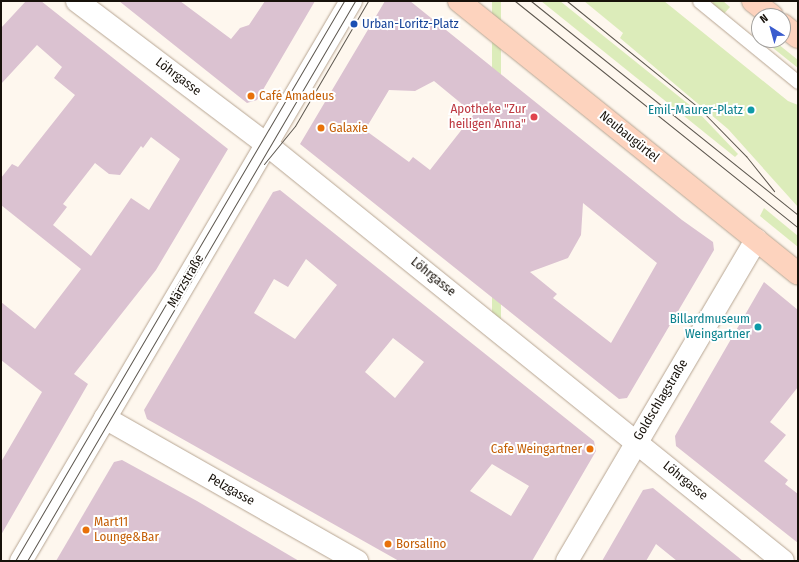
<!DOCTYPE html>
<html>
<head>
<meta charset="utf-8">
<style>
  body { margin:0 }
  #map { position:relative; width:799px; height:562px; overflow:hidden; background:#fef7ee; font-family:"Fira Sans Condensed",sans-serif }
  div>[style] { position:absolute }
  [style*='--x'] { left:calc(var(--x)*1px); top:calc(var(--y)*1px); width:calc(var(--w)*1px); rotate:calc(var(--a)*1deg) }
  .green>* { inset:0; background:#dcecba; transform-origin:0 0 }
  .building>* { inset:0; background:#dbc2d1 }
  .roads { filter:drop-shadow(0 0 1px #b7a592) drop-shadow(0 0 1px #b7a592) }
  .lane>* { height:13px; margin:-6.5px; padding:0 6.5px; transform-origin:6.5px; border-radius:6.5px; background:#fff }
  .street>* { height:22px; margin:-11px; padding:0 11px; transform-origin:11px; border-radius:11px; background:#fff }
  .secondary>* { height:22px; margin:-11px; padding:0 11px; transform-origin:11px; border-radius:11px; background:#fff }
  .primary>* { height:22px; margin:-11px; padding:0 11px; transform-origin:11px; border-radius:11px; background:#fdd3be }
  .tram>* { height:1px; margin:-0.5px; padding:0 0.5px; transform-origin:0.5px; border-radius:0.5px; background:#5d574f }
  .dots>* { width:11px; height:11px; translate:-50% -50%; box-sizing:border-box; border:2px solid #fff; border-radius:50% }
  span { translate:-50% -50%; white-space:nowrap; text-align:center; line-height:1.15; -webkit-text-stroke:4px #fff; paint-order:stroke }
  .transit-label { font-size:13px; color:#164399 }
  .left { translate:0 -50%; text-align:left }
  .street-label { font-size:13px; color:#17110a }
  .food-label { font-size:13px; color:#c56008 }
  .right { translate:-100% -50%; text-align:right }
  .health-label { font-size:13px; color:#be3a42 }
  .culture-label { font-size:13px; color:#0d838f }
  .frame { position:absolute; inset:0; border:2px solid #17110a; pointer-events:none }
  .north { position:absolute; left:751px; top:8px; width:40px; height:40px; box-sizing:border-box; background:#fff; border:1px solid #a2a09d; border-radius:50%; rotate:323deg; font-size:11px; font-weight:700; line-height:16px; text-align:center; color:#17110a }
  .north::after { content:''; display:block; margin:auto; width:14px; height:18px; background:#3a5cce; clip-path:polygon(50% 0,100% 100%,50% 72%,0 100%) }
</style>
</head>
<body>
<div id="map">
  <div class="green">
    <div style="left:492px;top:1px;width:9px;height:320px"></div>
    <div style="clip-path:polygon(541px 1px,560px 1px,697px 111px,738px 154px,735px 157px)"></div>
    <div style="clip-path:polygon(584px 1px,664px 1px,788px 101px,798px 105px,798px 207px,728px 129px,620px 38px,623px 33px)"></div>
    <div style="clip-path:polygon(713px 1px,723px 1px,730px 7px,722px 16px,711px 7px)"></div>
    <div style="clip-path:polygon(763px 40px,773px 40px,798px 60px,798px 68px)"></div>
    <div style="clip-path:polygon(764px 208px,798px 236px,798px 247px,760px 216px)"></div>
  </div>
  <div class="building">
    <div style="clip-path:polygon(evenodd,26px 1px,41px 1px,228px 149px,156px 270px,74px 374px,88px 384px,1px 535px,1px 462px,42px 392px,1px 360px,1px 302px,35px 329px,81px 269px,1px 205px,1px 178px,12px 164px,18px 167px,75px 95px,54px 78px,62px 67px,37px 45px,1px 84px,1px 28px,26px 1px,151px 137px,180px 159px,149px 210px,131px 198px,91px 256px,53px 225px,67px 207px,63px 204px,95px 163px,109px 174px,120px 175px,141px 146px,143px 148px,151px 137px)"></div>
    <div style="clip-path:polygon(119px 1px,180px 1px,231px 39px,240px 28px,249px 25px,265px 1px,315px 1px,257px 100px,247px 103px)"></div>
    <div style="clip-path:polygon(evenodd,385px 1px,410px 1px,682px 220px,713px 242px,714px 250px,627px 398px,619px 399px,300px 144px,385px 1px,434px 81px,474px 114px,430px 170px,413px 157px,409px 162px,365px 130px,389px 90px,415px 91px,434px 81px,385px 1px,583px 203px,657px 263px,611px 343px,553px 298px,557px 294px,530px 272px,568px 258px,581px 235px,583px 203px)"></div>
    <div style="clip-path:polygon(evenodd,280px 190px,594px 441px,596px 451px,532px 561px,399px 561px,147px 419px,144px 410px,273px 192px,280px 190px,306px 259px,337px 285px,295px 339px,254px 313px,274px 279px,288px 287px,306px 259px,280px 190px,393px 338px,424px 362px,395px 398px,365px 372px,393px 338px,280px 190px,492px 464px,529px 486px,511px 516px,470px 491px,492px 464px)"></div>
    <div style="clip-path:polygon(764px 282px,798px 310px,798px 387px,770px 422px,786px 435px,764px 461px,788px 480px,785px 484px,798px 494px,798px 543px,676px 446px,675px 436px)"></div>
    <div style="clip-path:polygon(122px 460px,197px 501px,299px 561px,56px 561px,114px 462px)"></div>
    <div style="clip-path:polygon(653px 488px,712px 536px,743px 561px,677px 561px,656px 544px,646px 561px,602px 561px,643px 490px)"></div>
  </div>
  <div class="roads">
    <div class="lane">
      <div style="--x:699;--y:1;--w:128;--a:39.3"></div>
    </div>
    <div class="street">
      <div style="--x:77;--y:1;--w:237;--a:37.1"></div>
      <div style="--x:266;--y:144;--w:664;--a:38.89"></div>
      <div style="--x:105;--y:418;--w:290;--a:29.6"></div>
      <div style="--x:567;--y:561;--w:373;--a:-59.5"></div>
    </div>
    <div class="secondary">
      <div style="--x:21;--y:561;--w:650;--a:-59.49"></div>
    </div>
    <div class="primary">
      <div style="--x:459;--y:1;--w:435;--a:38.8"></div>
      <div style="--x:753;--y:1;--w:24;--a:38"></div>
      <div style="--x:783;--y:25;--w:19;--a:39"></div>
    </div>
  </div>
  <div class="tram">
    <div style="--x:515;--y:1;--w:363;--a:38.7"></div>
    <div style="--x:531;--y:1;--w:342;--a:38.7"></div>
    <div style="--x:567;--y:1;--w:169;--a:39"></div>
    <div style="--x:698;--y:107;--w:69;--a:45.6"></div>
    <div style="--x:746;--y:156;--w:45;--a:51.3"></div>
    <div style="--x:264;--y:164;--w:49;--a:-50.8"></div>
    <div style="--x:295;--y:126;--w:145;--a:-59.7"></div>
    <div style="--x:15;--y:561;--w:649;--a:-59.57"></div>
    <div style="--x:27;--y:561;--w:649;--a:-59.64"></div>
  </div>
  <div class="dots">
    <div style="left:354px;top:24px;background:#1a4fb4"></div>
    <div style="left:251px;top:96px;background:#e8710a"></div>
    <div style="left:751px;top:110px;background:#0f9aa8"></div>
    <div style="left:534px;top:117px;background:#e0444e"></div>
    <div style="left:321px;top:128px;background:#e8710a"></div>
    <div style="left:758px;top:327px;background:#0f9aa8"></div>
    <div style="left:590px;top:449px;background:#e8710a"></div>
    <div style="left:86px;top:530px;background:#e8710a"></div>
    <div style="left:388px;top:544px;background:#e8710a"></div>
  </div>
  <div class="transit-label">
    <span class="left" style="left:362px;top:24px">Urban-Loritz-Platz</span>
  </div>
  <div class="street-label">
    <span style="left:178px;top:77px;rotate:37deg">Löhrgasse</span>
    <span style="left:629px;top:137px;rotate:39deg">Neubaugürtel</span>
    <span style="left:433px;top:277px;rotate:39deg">Löhrgasse</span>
    <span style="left:186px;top:281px;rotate:-60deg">Märzstraße</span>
    <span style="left:661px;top:400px;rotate:-59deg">Goldschlagstraße</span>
    <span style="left:685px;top:481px;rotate:39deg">Löhrgasse</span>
    <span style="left:231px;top:490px;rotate:29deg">Pelzgasse</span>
  </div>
  <div class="food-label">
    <span class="left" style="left:259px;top:96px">Café Amadeus</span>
    <span class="left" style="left:329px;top:128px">Galaxie</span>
    <span class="right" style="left:582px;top:449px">Cafe Weingartner</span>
    <span class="left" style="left:94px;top:530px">Mart11<br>Lounge&amp;Bar</span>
    <span class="left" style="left:396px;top:544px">Borsalino</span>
  </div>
  <div class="health-label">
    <span class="right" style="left:526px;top:117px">Apotheke "Zur<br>heiligen Anna"</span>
  </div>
  <div class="culture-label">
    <span class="right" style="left:743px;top:110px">Emil-Maurer-Platz</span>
    <span class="right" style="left:750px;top:327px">Billardmuseum<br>Weingartner</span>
  </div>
  <div class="frame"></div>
  <div class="north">N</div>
</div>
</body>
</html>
